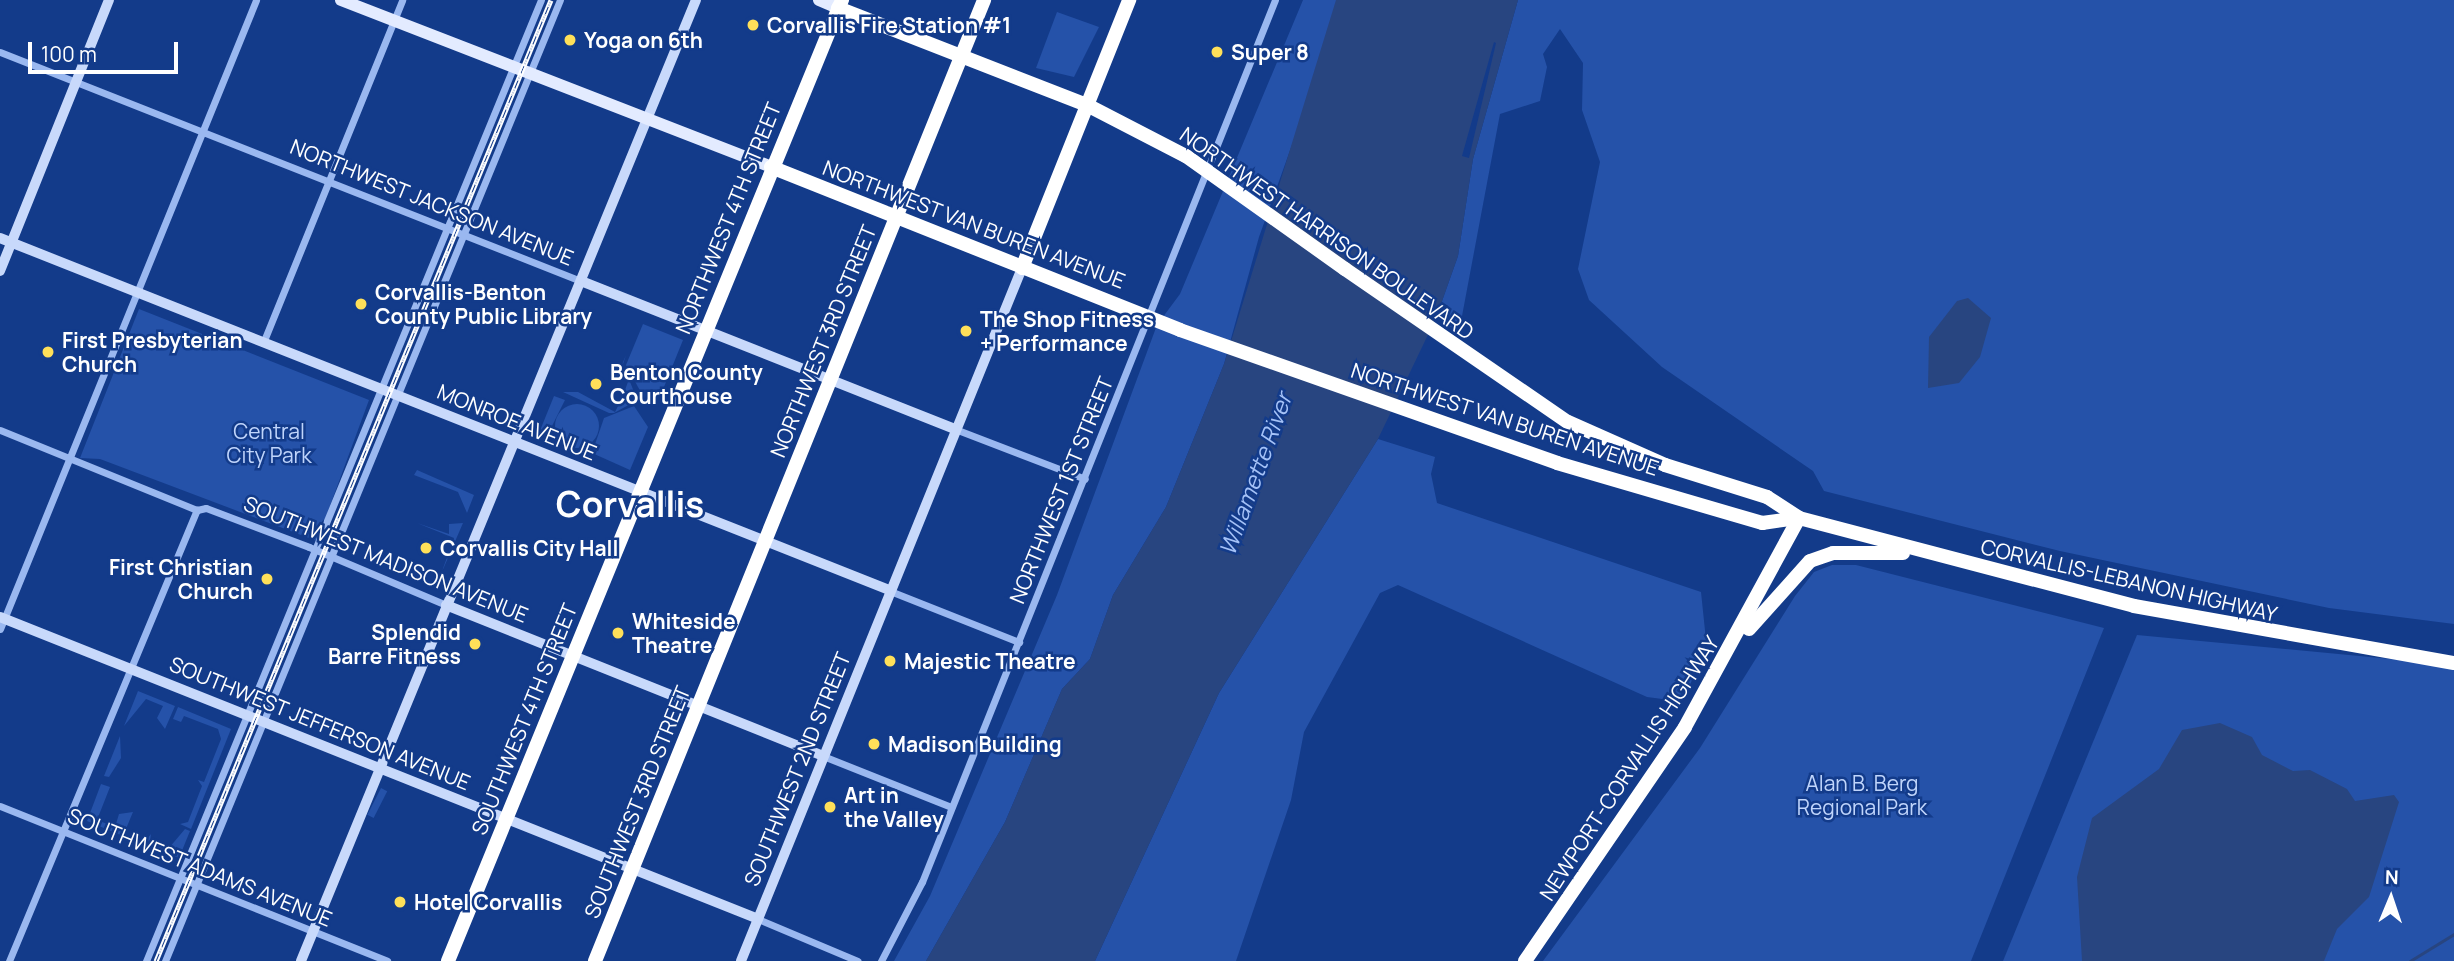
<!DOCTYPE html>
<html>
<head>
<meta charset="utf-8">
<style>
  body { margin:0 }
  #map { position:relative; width:2454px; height:961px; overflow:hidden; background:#133b8a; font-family:Manrope,sans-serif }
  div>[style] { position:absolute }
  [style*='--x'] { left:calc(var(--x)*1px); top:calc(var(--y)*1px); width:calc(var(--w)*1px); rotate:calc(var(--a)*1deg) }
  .green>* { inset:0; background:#2552a9; transform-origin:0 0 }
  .round { border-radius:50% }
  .water>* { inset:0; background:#284580 }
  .pier>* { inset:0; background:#133b8a }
  .stream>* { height:2.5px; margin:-1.25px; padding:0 1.25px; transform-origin:1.25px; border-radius:1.25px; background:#284580 }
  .street>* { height:7px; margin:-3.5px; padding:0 3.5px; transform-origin:3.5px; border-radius:3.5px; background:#9ab8f0 }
  .secondary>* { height:10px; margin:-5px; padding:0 5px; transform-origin:5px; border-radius:5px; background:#c8d9fb }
  .primary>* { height:12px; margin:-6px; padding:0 6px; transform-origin:6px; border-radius:6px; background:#e3ebff }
  .highway>* { height:14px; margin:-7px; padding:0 7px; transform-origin:7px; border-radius:7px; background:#fff }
  .rail>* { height:5px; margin-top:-2.5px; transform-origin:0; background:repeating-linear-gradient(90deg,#133b8a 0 8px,#fff 0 16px); box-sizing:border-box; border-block:2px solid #fff }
  .highway-bridge>* { height:14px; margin:-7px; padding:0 7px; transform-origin:7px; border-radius:7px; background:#fff }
  .dots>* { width:19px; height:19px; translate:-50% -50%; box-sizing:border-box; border:4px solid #133b8a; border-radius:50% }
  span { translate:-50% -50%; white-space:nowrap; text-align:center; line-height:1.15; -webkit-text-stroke:5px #133b8a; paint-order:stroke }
  .poi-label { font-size:21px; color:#fff; font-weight:700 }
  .left { translate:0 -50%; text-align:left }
  .right { translate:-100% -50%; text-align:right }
  .street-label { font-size:21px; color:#fff }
  .park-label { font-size:21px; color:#c0d5fc }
  .water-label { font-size:23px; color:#a5c2f7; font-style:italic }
  .town-label { font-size:35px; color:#fff; font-weight:700 }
  .north { position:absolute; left:2356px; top:863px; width:70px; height:70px; -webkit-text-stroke:5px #133b8a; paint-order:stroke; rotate:2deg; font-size:19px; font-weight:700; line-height:28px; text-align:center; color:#fff }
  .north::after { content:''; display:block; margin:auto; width:24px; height:32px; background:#fff; clip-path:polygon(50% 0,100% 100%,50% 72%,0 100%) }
  .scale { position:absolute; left:28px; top:42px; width:150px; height:32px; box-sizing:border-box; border:4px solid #fff; border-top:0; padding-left:9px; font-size:21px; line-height:24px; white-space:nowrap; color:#fff; -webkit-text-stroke:5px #133b8a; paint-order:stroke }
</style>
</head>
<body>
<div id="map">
  <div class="green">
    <div style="clip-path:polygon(1303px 0,1344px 0,1259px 237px,1224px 364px,1166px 507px,1113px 595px,1090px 659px,1062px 689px,1005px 822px,926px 961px,894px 961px,930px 896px,1057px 595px,1157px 325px,1180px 294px)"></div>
    <div style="clip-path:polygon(1518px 0,2454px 0,2454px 624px,2329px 608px,2060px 551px,1824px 491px,1813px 471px,1662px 367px,1589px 300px,1578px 269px,1600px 162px,1582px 110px,1583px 63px,1560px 29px,1543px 54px,1547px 67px,1540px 101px,1500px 114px,1459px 332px,1436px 318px,1458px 256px,1473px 159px)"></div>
    <div style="clip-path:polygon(1057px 12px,1099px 27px,1074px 77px,1036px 68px)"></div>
    <div style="clip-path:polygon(139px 309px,369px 400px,317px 541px,100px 459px,80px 458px)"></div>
    <div style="clip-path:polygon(643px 324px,683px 340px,664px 387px,644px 398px,626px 365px)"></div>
    <div style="clip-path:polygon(626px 355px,623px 364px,636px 397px,625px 390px,629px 379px,618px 374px)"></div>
    <div style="clip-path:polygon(563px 392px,578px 392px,615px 412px,620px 402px,634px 402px,614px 413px,609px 413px)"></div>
    <div style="clip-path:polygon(554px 396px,565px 400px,547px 436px,539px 433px)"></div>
    <div class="round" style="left:555px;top:404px;width:44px;height:44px"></div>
    <div style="clip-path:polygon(634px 406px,648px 427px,630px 470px,592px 453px,604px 418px)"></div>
    <div style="clip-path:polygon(1378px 439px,1435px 457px,1431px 474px,1437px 503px,1701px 592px,1706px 640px,1688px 691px,1670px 700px,1647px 697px,1398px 585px,1380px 593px,1304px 732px,1291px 800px,1236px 961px,1095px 961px,1219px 693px)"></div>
    <div style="clip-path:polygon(417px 470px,474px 495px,467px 513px,458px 492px,414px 475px)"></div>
    <div style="clip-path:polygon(417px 523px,449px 534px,449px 524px,463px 523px,441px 574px,454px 538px)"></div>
    <div style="clip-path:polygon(1832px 565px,1856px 565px,2104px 628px,1971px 961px,1543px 961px,1700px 748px,1795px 596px,1814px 572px)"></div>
    <div style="clip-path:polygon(2137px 635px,2454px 665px,2454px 961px,2003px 961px)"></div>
    <div style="clip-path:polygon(138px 691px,175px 706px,165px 729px,157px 718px,163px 706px,146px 699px,124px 726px)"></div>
    <div style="clip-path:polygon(178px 707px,231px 729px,191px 829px,180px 824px,188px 822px,202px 786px,198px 780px,204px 782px,221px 739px,218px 729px,184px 716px,181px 722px,173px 719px)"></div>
    <div style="clip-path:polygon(120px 736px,121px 758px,109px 777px,104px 776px)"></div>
    <div style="clip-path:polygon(101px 784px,110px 787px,97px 820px,115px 827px,119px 814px,133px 812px,123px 836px,87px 821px)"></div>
    <div style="left:381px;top:788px;width:7px;height:30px;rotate:27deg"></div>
    <div style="clip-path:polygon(185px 829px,190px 831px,179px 858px,143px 844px,151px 834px,150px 841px,169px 848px)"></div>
  </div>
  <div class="water">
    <div style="clip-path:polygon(1336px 0,1518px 0,1473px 159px,1458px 256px,1436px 318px,1378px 439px,1219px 693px,1095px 961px,926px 961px,1005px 822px,1062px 689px,1090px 659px,1113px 595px,1166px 507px,1224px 364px)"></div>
    <div style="clip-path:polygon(1968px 298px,1991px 318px,1980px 357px,1959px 383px,1928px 388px,1929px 337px,1957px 301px)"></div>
    <div style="clip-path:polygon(2220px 723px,2252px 737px,2262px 755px,2293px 771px,2310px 770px,2347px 789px,2355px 801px,2394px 795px,2399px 802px,2369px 897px,2337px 929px,2324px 961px,2082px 961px,2077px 877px,2092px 818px,2159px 769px,2182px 730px)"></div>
  </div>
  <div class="pier">
    <div style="clip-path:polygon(1494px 42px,1496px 43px,1469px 158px,1462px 156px)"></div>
  </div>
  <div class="stream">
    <div style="--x:2410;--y:961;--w:52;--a:-31.5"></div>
  </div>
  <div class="street">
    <div style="--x:0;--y:52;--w:625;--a:21.51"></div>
    <div style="--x:263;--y:343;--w:370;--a:-67.9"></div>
    <div style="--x:955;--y:429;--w:139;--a:21"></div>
    <div style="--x:0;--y:430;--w:213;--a:22.1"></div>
    <div style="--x:890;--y:591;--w:139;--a:21.6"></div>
    <div style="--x:0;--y:629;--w:679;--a:-67.85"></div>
    <div style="--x:823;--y:756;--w:138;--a:21.7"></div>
    <div style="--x:0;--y:806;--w:417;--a:21.8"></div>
    <div style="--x:758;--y:919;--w:108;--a:22.8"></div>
    <div style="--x:9;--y:961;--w:489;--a:-67.4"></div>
    <div style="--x:197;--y:510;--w:9;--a:-13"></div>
    <div style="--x:206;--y:508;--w:110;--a:20.7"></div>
    <div style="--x:309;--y:547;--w:149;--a:22.9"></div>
    <div style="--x:146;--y:961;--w:1039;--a:-67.66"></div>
    <div style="--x:165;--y:961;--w:1039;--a:-67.66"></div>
    <div style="--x:881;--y:961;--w:89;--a:-62.6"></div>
    <div style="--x:922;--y:882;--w:950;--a:-68.19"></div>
  </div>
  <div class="secondary">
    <div style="--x:0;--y:238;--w:956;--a:21.6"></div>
    <div style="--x:0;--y:271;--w:292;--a:-68.1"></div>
    <div style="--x:581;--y:281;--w:402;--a:21.6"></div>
    <div style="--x:446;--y:605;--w:406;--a:21.8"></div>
    <div style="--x:0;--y:617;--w:816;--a:21.72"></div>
    <div style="--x:301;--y:961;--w:1039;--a:-67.66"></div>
    <div style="--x:741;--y:961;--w:748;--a:-67.93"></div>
  </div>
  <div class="primary">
    <div style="--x:341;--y:0;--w:461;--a:21.2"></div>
    <div style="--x:819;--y:0;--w:21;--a:23"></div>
  </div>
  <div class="highway">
    <div style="--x:838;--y:8;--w:267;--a:21.3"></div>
    <div style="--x:1087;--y:105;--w:111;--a:27.3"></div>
    <div style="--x:771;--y:167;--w:440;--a:21.7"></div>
    <div style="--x:1180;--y:330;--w:400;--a:19.4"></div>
    <div style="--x:1557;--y:463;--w:214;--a:16.3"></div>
    <div style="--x:1762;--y:523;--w:37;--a:-8"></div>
    <div style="--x:1022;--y:268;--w:289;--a:-68.2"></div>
    <div style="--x:1345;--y:269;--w:270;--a:34.5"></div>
    <div style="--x:1568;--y:422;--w:106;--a:23.9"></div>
    <div style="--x:1665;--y:465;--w:107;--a:17.4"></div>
    <div style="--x:1767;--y:497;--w:38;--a:33"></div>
    <div style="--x:1799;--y:518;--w:346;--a:14.7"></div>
    <div style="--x:2134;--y:606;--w:325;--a:10.1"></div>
    <div style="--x:1749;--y:629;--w:91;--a:-48.1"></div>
    <div style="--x:1810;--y:561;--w:24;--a:-19"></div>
    <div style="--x:1833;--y:553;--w:70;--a:0"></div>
    <div style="--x:448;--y:961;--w:1039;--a:-67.71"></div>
    <div style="--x:595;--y:961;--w:1037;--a:-67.96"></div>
    <div style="--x:1525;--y:961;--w:283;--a:-55.6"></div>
    <div style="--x:1685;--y:727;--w:238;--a:-61.4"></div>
  </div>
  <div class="rail">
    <div style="--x:156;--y:961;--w:1039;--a:-67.66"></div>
  </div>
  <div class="highway-bridge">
    <div style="--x:1186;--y:156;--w:195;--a:35.4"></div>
  </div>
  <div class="dots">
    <div style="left:753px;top:25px;background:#ffe059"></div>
    <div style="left:570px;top:40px;background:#ffe059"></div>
    <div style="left:1217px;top:52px;background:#ffe059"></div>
    <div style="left:361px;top:304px;background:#ffe059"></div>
    <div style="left:966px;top:331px;background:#ffe059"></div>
    <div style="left:48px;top:352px;background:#ffe059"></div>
    <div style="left:596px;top:384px;background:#ffe059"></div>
    <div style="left:426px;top:548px;background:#ffe059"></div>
    <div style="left:267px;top:579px;background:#ffe059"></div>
    <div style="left:618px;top:633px;background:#ffe059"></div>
    <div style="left:475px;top:644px;background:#ffe059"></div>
    <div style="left:890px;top:661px;background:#ffe059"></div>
    <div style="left:874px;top:744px;background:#ffe059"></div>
    <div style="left:830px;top:807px;background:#ffe059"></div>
    <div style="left:400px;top:902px;background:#ffe059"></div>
  </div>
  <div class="poi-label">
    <span class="left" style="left:767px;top:25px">Corvallis Fire Station #1</span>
    <span class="left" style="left:584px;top:40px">Yoga on 6th</span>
    <span class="left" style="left:1231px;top:52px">Super 8</span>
    <span class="left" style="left:375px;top:304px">Corvallis-Benton<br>County Public Library</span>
    <span class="left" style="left:980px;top:331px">The Shop Fitness<br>+ Performance</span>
    <span class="left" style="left:62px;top:352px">First Presbyterian<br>Church</span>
    <span class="left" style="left:610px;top:384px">Benton County<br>Courthouse</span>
    <span class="left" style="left:440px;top:548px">Corvallis City Hall</span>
    <span class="right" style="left:253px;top:579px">First Christian<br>Church</span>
    <span class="left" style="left:632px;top:633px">Whiteside<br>Theatre</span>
    <span class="right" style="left:461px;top:644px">Splendid<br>Barre Fitness</span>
    <span class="left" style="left:904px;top:661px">Majestic Theatre</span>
    <span class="left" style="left:888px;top:744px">Madison Building</span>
    <span class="left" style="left:844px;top:807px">Art in<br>the Valley</span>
    <span class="left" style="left:414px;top:902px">Hotel Corvallis</span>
  </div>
  <div class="street-label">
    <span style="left:432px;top:202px;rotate:22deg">NORTHWEST JACKSON AVENUE</span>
    <span style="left:728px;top:218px;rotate:-68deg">NORTHWEST 4TH STREET</span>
    <span style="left:974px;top:224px;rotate:21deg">NORTHWEST VAN BUREN AVENUE</span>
    <span style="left:1327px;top:233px;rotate:35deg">NORTHWEST HARRISON BOULEVARD</span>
    <span style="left:823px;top:341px;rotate:-68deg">NORTHWEST 3RD STREET</span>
    <span style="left:1505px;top:419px;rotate:18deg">NORTHWEST VAN BUREN AVENUE</span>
    <span style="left:517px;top:422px;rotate:22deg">MONROE AVENUE</span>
    <span style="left:1061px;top:490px;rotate:-68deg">NORTHWEST 1ST STREET</span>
    <span style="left:386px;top:559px;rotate:22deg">SOUTHWEST MADISON AVENUE</span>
    <span style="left:2129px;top:580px;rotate:13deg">CORVALLIS-LEBANON HIGHWAY</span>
    <span style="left:524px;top:719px;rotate:-68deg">SOUTHWEST 4TH STREET</span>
    <span style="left:320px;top:723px;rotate:22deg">SOUTHWEST JEFFERSON AVENUE</span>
    <span style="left:1629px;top:768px;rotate:-57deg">NEWPORT-CORVALLIS HIGHWAY</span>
    <span style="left:797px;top:769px;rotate:-68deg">SOUTHWEST 2ND STREET</span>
    <span style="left:637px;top:802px;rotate:-68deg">SOUTHWEST 3RD STREET</span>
    <span style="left:200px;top:867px;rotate:22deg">SOUTHWEST ADAMS AVENUE</span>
  </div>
  <div class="park-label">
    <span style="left:269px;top:443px">Central<br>City Park</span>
    <span style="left:1862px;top:795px">Alan B. Berg<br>Regional Park</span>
  </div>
  <div class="water-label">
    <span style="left:1255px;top:474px;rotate:-70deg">Willamette River</span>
  </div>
  <div class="town-label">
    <span style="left:630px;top:504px">Corvallis</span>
  </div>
  <div class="north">N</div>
  <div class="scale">100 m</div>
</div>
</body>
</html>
